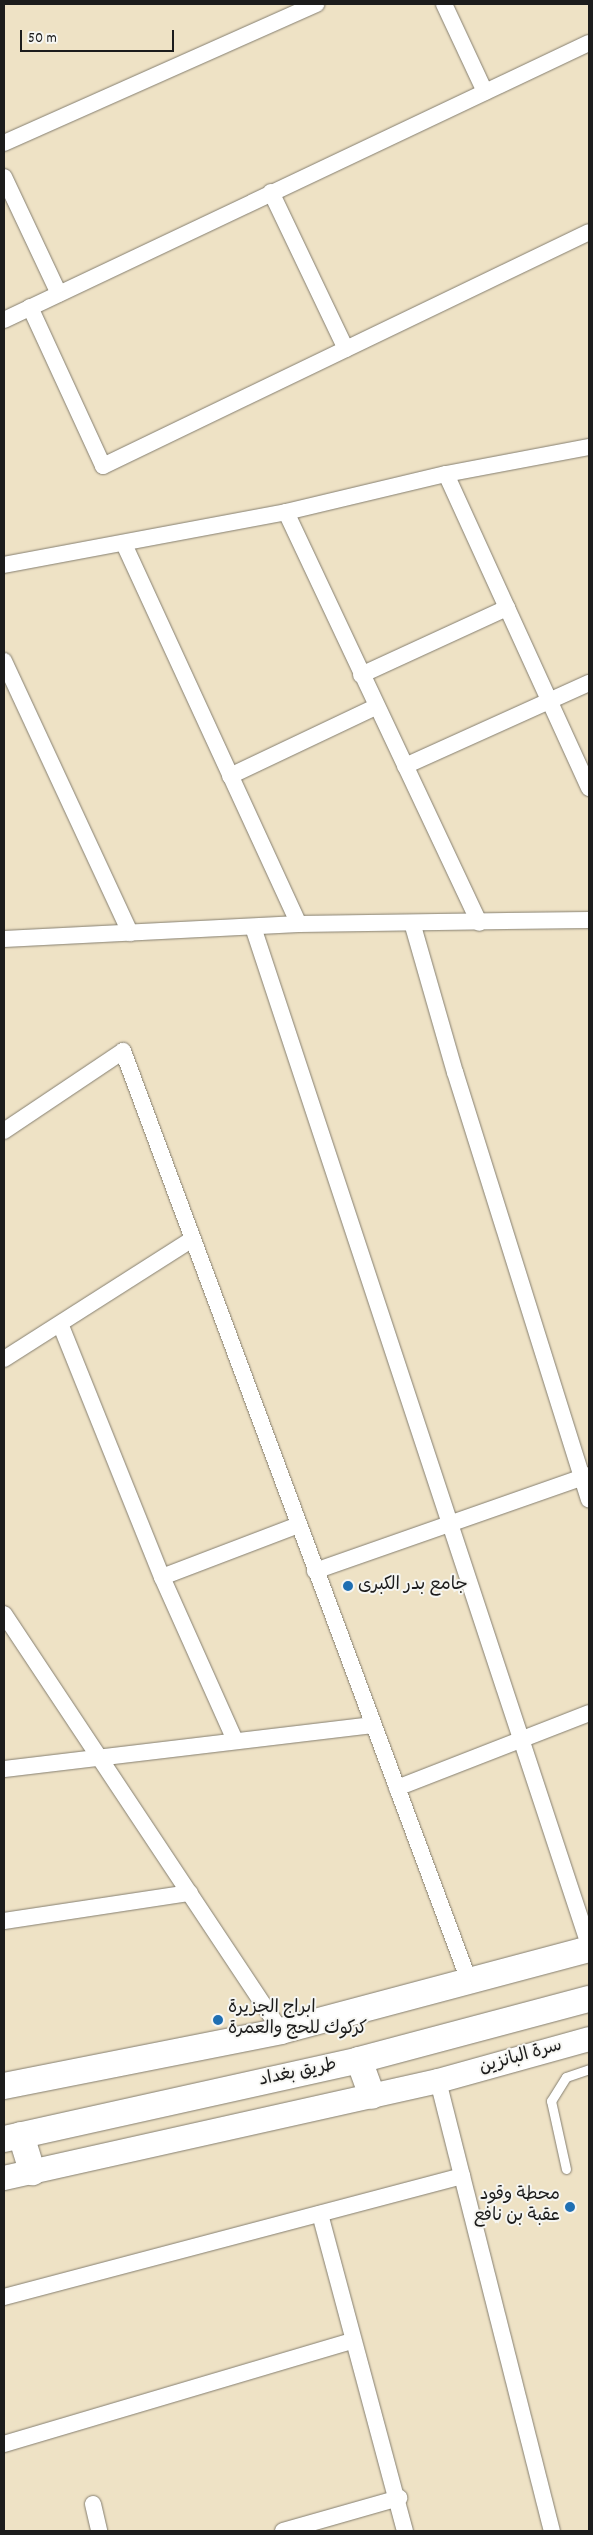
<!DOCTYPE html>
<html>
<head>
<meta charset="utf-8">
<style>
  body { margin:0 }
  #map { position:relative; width:593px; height:2535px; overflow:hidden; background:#eee2c5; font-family:Dekko,"Playpen Sans Arabic",sans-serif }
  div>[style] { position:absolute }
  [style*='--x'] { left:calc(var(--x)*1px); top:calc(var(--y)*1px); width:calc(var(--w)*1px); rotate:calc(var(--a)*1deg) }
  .roads { filter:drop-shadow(0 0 1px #857f70) drop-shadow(0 0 1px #857f70) }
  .service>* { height:9px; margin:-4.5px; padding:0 4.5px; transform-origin:4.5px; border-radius:4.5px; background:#fff }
  .minor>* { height:16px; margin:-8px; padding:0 8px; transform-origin:8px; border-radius:8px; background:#fff }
  .secondary>* { height:24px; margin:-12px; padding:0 12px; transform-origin:12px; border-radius:12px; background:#fff }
  .primary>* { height:26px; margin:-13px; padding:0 13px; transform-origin:13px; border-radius:13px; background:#fff }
  .dots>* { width:14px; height:14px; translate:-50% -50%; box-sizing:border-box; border:2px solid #f6f6f2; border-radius:50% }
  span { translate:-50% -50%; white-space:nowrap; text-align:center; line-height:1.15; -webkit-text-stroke:4px #f6f6f2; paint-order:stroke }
  .poi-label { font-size:18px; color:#1c1c1c }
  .left { translate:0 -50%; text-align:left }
  .right { translate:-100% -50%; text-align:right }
  .street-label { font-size:18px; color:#1c1c1c }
  .frame { position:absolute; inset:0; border:5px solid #1c1c1c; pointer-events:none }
  .scale { position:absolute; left:20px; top:30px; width:154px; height:22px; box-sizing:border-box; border:2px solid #1c1c1c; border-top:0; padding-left:6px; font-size:15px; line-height:18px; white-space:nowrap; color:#1c1c1c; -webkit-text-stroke:4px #f6f6f2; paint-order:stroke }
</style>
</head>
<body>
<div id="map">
  <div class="roads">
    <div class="service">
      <div style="--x:566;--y:2169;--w:70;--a:-102.4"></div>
      <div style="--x:551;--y:2101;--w:28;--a:-58"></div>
      <div style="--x:566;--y:2077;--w:24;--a:-19"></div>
    </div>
    <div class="minor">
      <div style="--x:444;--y:4;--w:97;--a:65"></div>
      <div style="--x:4;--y:143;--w:342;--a:-24"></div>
      <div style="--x:4;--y:177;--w:129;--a:64.8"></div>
      <div style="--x:271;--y:192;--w:174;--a:64.5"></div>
      <div style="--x:30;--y:307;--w:175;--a:65.3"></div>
      <div style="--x:103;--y:466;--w:539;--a:-25.71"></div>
      <div style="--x:4;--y:320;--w:647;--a:-25.34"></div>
      <div style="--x:446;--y:474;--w:345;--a:65.5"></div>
      <div style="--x:286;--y:512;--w:454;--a:64.8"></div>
      <div style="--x:124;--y:544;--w:418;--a:65.3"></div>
      <div style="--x:4;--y:565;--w:287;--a:-10.6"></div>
      <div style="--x:286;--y:512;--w:164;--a:-13.4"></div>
      <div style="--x:446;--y:474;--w:146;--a:-10.7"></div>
      <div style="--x:4;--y:661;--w:300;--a:65.1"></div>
      <div style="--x:361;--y:675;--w:161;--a:-24.7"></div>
      <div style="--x:405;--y:766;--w:202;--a:-24.3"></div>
      <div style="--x:230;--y:776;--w:161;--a:-25.4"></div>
      <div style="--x:413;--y:926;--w:152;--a:74"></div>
      <div style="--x:455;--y:1072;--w:448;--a:72.6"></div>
      <div style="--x:253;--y:927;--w:1072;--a:71.73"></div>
      <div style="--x:4;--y:939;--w:295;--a:-2.9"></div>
      <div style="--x:299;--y:924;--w:290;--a:-0.8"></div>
      <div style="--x:4;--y:1131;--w:143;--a:-33.9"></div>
      <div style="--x:123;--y:1051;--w:992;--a:69.59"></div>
      <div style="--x:61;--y:1326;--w:271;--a:68.1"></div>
      <div style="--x:162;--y:1577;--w:179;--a:65.9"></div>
      <div style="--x:4;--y:1359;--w:222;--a:-32.5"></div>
      <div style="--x:315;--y:1571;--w:290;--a:-19.3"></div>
      <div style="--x:162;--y:1577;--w:146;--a:-20.9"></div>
      <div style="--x:4;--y:1614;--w:501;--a:56.41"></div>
      <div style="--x:4;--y:1769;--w:372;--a:-6.8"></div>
      <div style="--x:397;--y:1788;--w:206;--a:-21.3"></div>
      <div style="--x:4;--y:1921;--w:188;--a:-8.6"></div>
      <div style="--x:438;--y:2081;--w:464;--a:75.8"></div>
      <div style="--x:320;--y:2214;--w:328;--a:75"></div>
      <div style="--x:4;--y:2297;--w:474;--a:-14.8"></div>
      <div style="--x:4;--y:2444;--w:363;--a:-16.5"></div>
      <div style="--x:93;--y:2504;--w:28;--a:77"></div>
      <div style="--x:283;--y:2531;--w:121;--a:-15.9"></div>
    </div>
    <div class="secondary">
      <div style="--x:4;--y:2178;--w:445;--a:-12.6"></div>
      <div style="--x:438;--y:2081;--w:157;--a:-15.5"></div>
    </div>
    <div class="primary">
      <div style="--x:359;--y:2060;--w:38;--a:70"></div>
      <div style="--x:4;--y:2086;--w:282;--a:-11.2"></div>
      <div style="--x:281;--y:2031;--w:319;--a:-14.9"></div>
      <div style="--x:21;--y:2135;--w:39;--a:73"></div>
      <div style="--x:4;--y:2139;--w:364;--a:-12.5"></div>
      <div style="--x:359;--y:2060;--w:238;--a:-14.9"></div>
    </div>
  </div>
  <div class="dots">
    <div style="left:348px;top:1586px;background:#1f6fb2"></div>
    <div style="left:218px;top:2020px;background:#1f6fb2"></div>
    <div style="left:570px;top:2207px;background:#1f6fb2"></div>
  </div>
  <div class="poi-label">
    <span class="left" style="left:358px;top:1586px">جامع بدر الكبرى</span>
    <span class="left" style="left:228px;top:2020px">ابراج الجزيرة<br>كركوك للحج والعمرة</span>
    <span class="right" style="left:560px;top:2207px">محطة وقود<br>عقبة بن نافع</span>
  </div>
  <div class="street-label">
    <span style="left:521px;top:2058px;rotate:-16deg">سرة البانزين</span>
    <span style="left:298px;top:2074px;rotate:-12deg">طريق بغداد</span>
  </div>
  <div class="frame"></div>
  <div class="scale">50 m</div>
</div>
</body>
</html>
